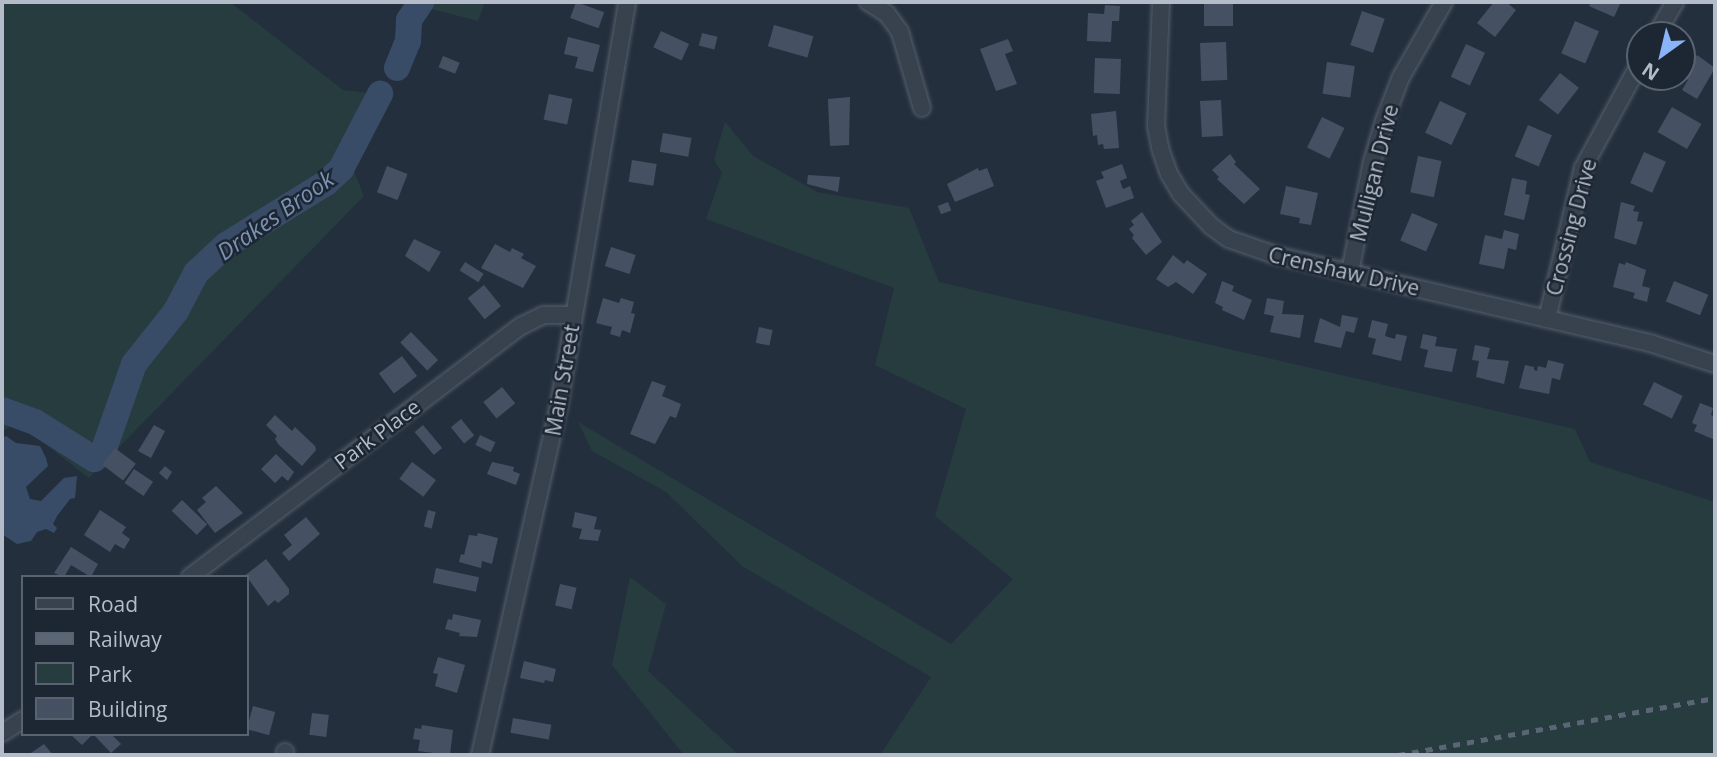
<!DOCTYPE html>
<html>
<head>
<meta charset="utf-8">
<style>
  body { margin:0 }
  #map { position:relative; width:1717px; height:757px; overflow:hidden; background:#242f3e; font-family:"Open Sans",sans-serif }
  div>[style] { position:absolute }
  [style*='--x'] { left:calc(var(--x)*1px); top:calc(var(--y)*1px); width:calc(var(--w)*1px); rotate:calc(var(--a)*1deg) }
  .green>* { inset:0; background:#263c3f }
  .water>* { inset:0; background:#394c67 }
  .river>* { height:26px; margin:-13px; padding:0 13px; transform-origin:13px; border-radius:13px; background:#394c67 }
  .building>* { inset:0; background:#455162; transform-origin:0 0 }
  .roads { filter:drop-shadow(0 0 2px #565f6c) drop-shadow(0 0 2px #565f6c) }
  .minor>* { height:16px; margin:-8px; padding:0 8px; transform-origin:8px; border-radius:8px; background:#38414e }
  .rail>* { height:4.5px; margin-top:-2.25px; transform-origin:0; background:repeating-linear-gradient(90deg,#5a6575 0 7px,transparent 0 14px) }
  span { translate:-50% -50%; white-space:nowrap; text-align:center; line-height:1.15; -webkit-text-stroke:5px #1d2633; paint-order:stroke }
  .street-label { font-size:21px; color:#b4bcc9 }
  .water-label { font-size:23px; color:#7c92b1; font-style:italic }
  .frame { position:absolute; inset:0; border:4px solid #b4bcc9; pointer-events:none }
  .legend { position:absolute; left:21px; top:575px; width:228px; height:161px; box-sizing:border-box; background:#1d2633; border:2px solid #59626f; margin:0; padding:9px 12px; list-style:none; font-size:21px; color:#b4bcc9 }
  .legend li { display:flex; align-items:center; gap:14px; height:35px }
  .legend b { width:35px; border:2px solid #59626f }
  .north { position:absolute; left:1626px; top:21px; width:70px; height:70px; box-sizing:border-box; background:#1d2633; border:2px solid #59626f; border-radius:50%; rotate:214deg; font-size:19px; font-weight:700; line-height:28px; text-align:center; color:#b4bcc9 }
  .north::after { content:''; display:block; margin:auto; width:24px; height:32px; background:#8ab4f8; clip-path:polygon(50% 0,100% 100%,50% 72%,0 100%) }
</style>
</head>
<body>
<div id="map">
  <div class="green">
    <div style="clip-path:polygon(2px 2px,230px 2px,343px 90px,377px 94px,347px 154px,364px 196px,89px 478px,17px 422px,2px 432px)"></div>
    <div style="clip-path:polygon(404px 2px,485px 2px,478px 21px)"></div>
    <div style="clip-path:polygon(725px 122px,753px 156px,817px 192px,909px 208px,939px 282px,1575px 429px,1590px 462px,1715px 502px,1715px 755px,880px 755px,931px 677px,742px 566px,666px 492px,592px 451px,578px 422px,951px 644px,1013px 579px,935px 516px,966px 409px,875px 365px,894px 288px,706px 219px,722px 173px,714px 160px)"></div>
    <div style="clip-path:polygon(630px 577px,666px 604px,648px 671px,739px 755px,684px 755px,612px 665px)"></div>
  </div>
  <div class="water">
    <div style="clip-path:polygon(6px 436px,16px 443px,40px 446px,46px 458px,48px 466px,26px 487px,30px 499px,41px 501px,64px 478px,77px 476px,75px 498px,70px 499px,57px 516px,53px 524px,57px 528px,54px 533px,46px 529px,37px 532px,31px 541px,17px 544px,2px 534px,2px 438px)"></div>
  </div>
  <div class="river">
    <div style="--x:397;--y:68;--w:29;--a:-68"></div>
    <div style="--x:408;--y:41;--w:21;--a:-87"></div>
    <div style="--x:409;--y:20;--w:22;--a:-56"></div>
    <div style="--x:2;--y:410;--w:35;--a:20"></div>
    <div style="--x:35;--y:422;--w:70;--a:32.1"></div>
    <div style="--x:94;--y:459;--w:11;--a:-38"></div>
    <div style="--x:103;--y:452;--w:93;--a:-70.6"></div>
    <div style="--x:134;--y:364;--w:68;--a:-51.6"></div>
    <div style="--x:176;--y:311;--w:43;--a:-62.2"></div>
    <div style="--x:196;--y:273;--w:41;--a:-43"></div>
    <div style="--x:226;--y:245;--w:118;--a:-31.8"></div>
    <div style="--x:326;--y:183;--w:21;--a:-43"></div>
    <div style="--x:341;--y:169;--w:85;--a:-62.5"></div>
  </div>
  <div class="building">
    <div style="left:576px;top:2px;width:30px;height:17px;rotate:20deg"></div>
    <div style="left:1204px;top:2px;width:29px;height:24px"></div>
    <div style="clip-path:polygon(1494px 2px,1506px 2px,1516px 10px,1495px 37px,1477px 23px)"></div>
    <div style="clip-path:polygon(1591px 2px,1621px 2px,1614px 17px,1589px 6px)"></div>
    <div style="clip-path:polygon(1105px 5px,1120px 6px,1119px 21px,1112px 21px,1111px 42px,1087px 41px,1088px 13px,1104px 14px)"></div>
    <div style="left:1362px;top:11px;width:24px;height:36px;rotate:19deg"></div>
    <div style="left:1575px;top:21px;width:26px;height:35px;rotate:23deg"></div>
    <div style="left:774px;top:25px;width:41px;height:22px;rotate:16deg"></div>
    <div style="left:661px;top:31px;width:31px;height:18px;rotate:25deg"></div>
    <div style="left:702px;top:33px;width:16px;height:13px;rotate:14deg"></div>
    <div style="clip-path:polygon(568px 37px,600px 45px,593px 72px,575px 68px,578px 57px,564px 54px)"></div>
    <div style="clip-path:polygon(1008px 39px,1013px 51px,1005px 54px,1017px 84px,996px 91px,980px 49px)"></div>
    <div style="left:1226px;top:42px;width:38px;height:26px;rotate:88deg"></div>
    <div style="left:1466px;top:44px;width:21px;height:36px;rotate:25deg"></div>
    <div style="clip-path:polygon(1697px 55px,1715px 68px,1697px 99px,1682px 90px,1688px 80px,1683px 77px)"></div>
    <div style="left:443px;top:56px;width:18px;height:12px;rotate:22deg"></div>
    <div style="left:1095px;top:58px;width:26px;height:35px;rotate:2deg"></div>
    <div style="left:1327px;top:62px;width:28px;height:32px;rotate:8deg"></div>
    <div style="left:1560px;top:73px;width:24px;height:34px;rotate:38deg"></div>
    <div style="left:549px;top:94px;width:24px;height:26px;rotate:12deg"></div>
    <div style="clip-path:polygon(850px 97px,849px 145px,830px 146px,828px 99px)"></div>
    <div style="left:1221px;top:100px;width:36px;height:21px;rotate:87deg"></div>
    <div style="left:1440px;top:101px;width:29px;height:35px;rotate:25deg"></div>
    <div style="left:1672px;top:107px;width:34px;height:29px;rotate:30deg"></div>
    <div style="clip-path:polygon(1116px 111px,1119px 148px,1104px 149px,1103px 144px,1098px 145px,1097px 135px,1093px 136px,1091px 114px)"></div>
    <div style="left:1322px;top:117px;width:25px;height:34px;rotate:26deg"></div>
    <div style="left:1528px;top:125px;width:26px;height:34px;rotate:23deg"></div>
    <div style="left:663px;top:133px;width:29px;height:19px;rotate:10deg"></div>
    <div style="left:1644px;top:152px;width:24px;height:34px;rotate:24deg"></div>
    <div style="clip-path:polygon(1230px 154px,1236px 162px,1234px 164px,1260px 189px,1244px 204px,1217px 179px,1219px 177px,1212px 170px)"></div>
    <div style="left:1418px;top:156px;width:24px;height:37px;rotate:12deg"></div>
    <div style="left:632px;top:160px;width:25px;height:22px;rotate:9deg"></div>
    <div style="clip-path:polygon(1122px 164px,1127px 178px,1120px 181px,1123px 189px,1130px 186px,1134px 198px,1106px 208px,1096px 181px,1104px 178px,1101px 172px)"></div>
    <div style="left:387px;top:166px;width:22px;height:28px;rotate:21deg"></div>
    <div style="clip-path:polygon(978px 168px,979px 171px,987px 168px,994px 186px,955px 202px,947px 184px)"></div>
    <div style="clip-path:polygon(808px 175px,840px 177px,838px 192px,807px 184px)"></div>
    <div style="clip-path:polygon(1512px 178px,1527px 181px,1525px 194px,1530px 195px,1524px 220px,1504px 215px)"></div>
    <div style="clip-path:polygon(1286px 186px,1318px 193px,1311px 225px,1299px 223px,1300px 218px,1280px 214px)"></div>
    <div style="left:948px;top:202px;width:9px;height:11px;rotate:69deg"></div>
    <div style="clip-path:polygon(1621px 202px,1635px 206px,1633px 211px,1639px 212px,1637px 221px,1643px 222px,1636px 245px,1614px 238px)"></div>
    <div style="clip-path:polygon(1142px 212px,1162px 242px,1146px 255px,1132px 238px,1134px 235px,1129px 229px,1134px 225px,1131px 221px)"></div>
    <div style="left:1412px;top:213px;width:28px;height:30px;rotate:23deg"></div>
    <div style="clip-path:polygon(1504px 230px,1519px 234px,1516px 250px,1508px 248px,1504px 269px,1479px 264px,1485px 235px,1502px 239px)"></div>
    <div style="clip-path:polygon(414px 239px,441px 252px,429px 272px,405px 256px)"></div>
    <div style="clip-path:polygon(495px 244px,510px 252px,512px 248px,524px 254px,521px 258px,536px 266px,523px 288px,481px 268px)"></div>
    <div style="left:611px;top:247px;width:26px;height:20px;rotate:18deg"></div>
    <div style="clip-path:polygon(1173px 255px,1184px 264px,1187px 260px,1207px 274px,1193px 294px,1176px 282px,1168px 287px,1156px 279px)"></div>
    <div style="left:465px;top:262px;width:22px;height:10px;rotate:32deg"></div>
    <div style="clip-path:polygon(1626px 262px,1646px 270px,1642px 286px,1650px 288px,1647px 302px,1633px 298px,1635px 293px,1613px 287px,1619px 263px,1625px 265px)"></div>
    <div style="clip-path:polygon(1222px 281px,1234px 286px,1232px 291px,1252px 300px,1244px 320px,1222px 310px,1223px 307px,1215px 303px)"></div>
    <div style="left:1674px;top:281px;width:37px;height:22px;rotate:22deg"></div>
    <div style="left:484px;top:285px;width:27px;height:21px;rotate:51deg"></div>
    <div style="clip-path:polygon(603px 298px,619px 303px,621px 298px,634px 302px,631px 313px,635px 314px,630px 333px,622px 330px,620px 337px,610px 334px,612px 327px,596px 323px)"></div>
    <div style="clip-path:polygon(1267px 298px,1284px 301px,1282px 314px,1304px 315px,1300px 338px,1270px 332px,1274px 316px,1264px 314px)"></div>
    <div style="clip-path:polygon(1342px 315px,1358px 318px,1354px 333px,1346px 331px,1341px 348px,1314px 342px,1320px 318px,1340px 327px)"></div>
    <div style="clip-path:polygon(1372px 320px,1388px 324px,1385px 336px,1395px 339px,1396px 334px,1407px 336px,1401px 361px,1372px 354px,1376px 339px,1368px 337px)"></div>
    <div style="left:759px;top:327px;width:14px;height:16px;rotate:12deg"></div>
    <div style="left:411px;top:332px;width:39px;height:15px;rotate:46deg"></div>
    <div style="clip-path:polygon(1423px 334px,1437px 337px,1435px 346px,1457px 349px,1452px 372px,1424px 367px,1428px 350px,1420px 348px)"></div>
    <div style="clip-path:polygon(1475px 345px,1490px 348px,1487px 359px,1509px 361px,1504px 384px,1476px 377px,1479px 361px,1472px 360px)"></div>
    <div style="left:402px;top:356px;width:25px;height:29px;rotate:53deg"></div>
    <div style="clip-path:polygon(1548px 360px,1564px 364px,1560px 380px,1552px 378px,1549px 394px,1519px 388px,1525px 365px,1534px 367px,1534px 370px,1537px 371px,1538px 366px,1546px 368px)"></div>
    <div style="clip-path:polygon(652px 381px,666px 386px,662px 396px,681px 404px,676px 418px,670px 416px,655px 444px,630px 434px)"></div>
    <div style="left:1654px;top:382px;width:32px;height:25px;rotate:26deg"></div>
    <div style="left:502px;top:387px;width:21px;height:24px;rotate:51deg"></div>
    <div style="clip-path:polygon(1700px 403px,1713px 408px,1711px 415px,1715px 417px,1715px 440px,1694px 431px,1697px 425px,1692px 423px)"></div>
    <div style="clip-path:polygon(275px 415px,292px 431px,295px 427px,315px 446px,316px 450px,302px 466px,279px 445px,275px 439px,277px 436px,266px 425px)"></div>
    <div style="left:461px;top:419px;width:21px;height:13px;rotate:51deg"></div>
    <div style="clip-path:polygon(154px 425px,165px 431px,151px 458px,138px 451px)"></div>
    <div style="left:423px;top:425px;width:30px;height:11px;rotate:50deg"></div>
    <div style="left:480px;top:435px;width:17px;height:11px;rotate:25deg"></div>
    <div style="left:115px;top:448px;width:26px;height:21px;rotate:37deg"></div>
    <div style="clip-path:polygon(276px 454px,294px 472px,288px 481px,282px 476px,275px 483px,261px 469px)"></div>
    <div style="left:412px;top:462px;width:30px;height:21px;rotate:37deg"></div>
    <div style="clip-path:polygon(492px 462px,514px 467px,513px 471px,520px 474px,516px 485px,487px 474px)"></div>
    <div style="clip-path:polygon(165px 466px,172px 472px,167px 480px,159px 473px)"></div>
    <div style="left:134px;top:469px;width:23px;height:17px;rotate:34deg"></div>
    <div style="clip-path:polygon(216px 486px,243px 513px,215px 533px,197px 510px,206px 502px,202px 498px)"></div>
    <div style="left:182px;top:500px;width:35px;height:15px;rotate:44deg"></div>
    <div style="clip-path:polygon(100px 510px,126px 527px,122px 533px,130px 539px,124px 549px,115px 544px,110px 552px,84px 535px)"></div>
    <div style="left:428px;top:510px;width:8px;height:17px;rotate:14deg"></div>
    <div style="clip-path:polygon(575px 512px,597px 517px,594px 529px,601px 530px,598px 541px,579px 539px,582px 529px,572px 527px)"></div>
    <div style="clip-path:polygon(306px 517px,320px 534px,289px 561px,282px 553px,292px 545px,284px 535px)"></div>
    <div style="clip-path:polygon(478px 533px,498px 538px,492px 564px,482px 561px,481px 568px,459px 562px,461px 554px,464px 555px,469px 535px,477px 536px)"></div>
    <div style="clip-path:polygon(71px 547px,98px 564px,91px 577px,71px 565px,64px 577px,54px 573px)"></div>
    <div style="clip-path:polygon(266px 559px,289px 589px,289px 594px,278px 603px,275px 600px,268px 606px,247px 577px,243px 577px)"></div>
    <div style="left:436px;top:568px;width:44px;height:15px;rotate:12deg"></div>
    <div style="left:560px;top:584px;width:17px;height:22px;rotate:13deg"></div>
    <div style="clip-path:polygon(453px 614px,481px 620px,477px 637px,459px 636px,460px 633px,445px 629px,448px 619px,452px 620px)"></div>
    <div style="clip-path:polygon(438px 657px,465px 665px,457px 693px,435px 686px,438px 674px,433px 673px)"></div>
    <div style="clip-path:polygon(524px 661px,556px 669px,553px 682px,545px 680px,544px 683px,520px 678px)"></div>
    <div style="left:253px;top:706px;width:23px;height:24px;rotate:15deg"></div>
    <div style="left:312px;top:713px;width:17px;height:22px;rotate:7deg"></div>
    <div style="left:513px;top:718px;width:39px;height:15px;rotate:10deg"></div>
    <div style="clip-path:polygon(422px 725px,453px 730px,450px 755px,418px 751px,420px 740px,413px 739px,415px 728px,421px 729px)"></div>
    <div style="clip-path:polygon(70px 734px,93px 734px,82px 745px)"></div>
    <div style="clip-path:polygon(93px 734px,111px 734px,121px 744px,111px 753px)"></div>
    <div style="clip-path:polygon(44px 744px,53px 755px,28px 755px)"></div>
  </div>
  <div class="roads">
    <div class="minor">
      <div style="--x:868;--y:2;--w:22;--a:32"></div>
      <div style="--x:887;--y:14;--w:22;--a:54"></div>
      <div style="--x:900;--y:32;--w:79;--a:73.9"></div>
      <div style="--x:1161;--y:2;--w:124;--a:92.3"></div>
      <div style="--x:1156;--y:126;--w:25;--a:79"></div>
      <div style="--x:1161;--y:151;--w:24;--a:71"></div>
      <div style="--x:1169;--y:174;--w:23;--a:59"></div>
      <div style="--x:1181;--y:194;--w:44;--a:46.8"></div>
      <div style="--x:1211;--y:226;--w:22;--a:36"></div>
      <div style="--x:1229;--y:239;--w:49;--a:19.2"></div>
      <div style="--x:1275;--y:255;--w:385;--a:13.2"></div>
      <div style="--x:1650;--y:343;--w:68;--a:17.9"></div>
      <div style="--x:1656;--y:35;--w:38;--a:-60"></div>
      <div style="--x:1350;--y:272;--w:112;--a:-78.7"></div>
      <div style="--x:1372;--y:162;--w:43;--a:-73.7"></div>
      <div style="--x:1384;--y:121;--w:47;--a:-68.9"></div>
      <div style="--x:1401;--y:77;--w:86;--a:-60.2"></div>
      <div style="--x:1547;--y:319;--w:155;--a:-76.6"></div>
      <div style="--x:1583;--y:168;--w:119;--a:-61.5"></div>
      <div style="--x:190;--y:577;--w:415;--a:-37.2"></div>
      <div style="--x:521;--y:326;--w:25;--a:-26"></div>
      <div style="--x:544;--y:315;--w:29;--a:0"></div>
      <div style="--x:2;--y:733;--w:25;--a:-32"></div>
      <div style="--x:285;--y:755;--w:3;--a:-90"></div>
      <div style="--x:480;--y:755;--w:359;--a:-77.3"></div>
      <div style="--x:559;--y:405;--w:409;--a:-80.4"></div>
    </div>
  </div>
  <div class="rail">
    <div style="--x:1398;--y:755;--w:322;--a:-10.2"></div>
  </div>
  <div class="street-label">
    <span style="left:1374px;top:173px;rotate:-76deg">Mulligan Drive</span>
    <span style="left:1571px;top:227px;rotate:-75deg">Crossing Drive</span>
    <span style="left:1344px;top:271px;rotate:13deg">Crenshaw Drive</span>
    <span style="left:562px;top:380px;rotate:-80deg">Main Street</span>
    <span style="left:377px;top:434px;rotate:-37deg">Park Place</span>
  </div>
  <div class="water-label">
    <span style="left:275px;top:215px;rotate:-35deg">Drakes Brook</span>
  </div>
  <div class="frame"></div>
  <ul class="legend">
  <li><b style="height:9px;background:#38414e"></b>Road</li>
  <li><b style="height:9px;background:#5a6575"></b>Railway</li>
  <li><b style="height:19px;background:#263c3f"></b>Park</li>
  <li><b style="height:19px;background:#455162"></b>Building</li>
  </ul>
  <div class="north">N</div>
</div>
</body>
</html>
